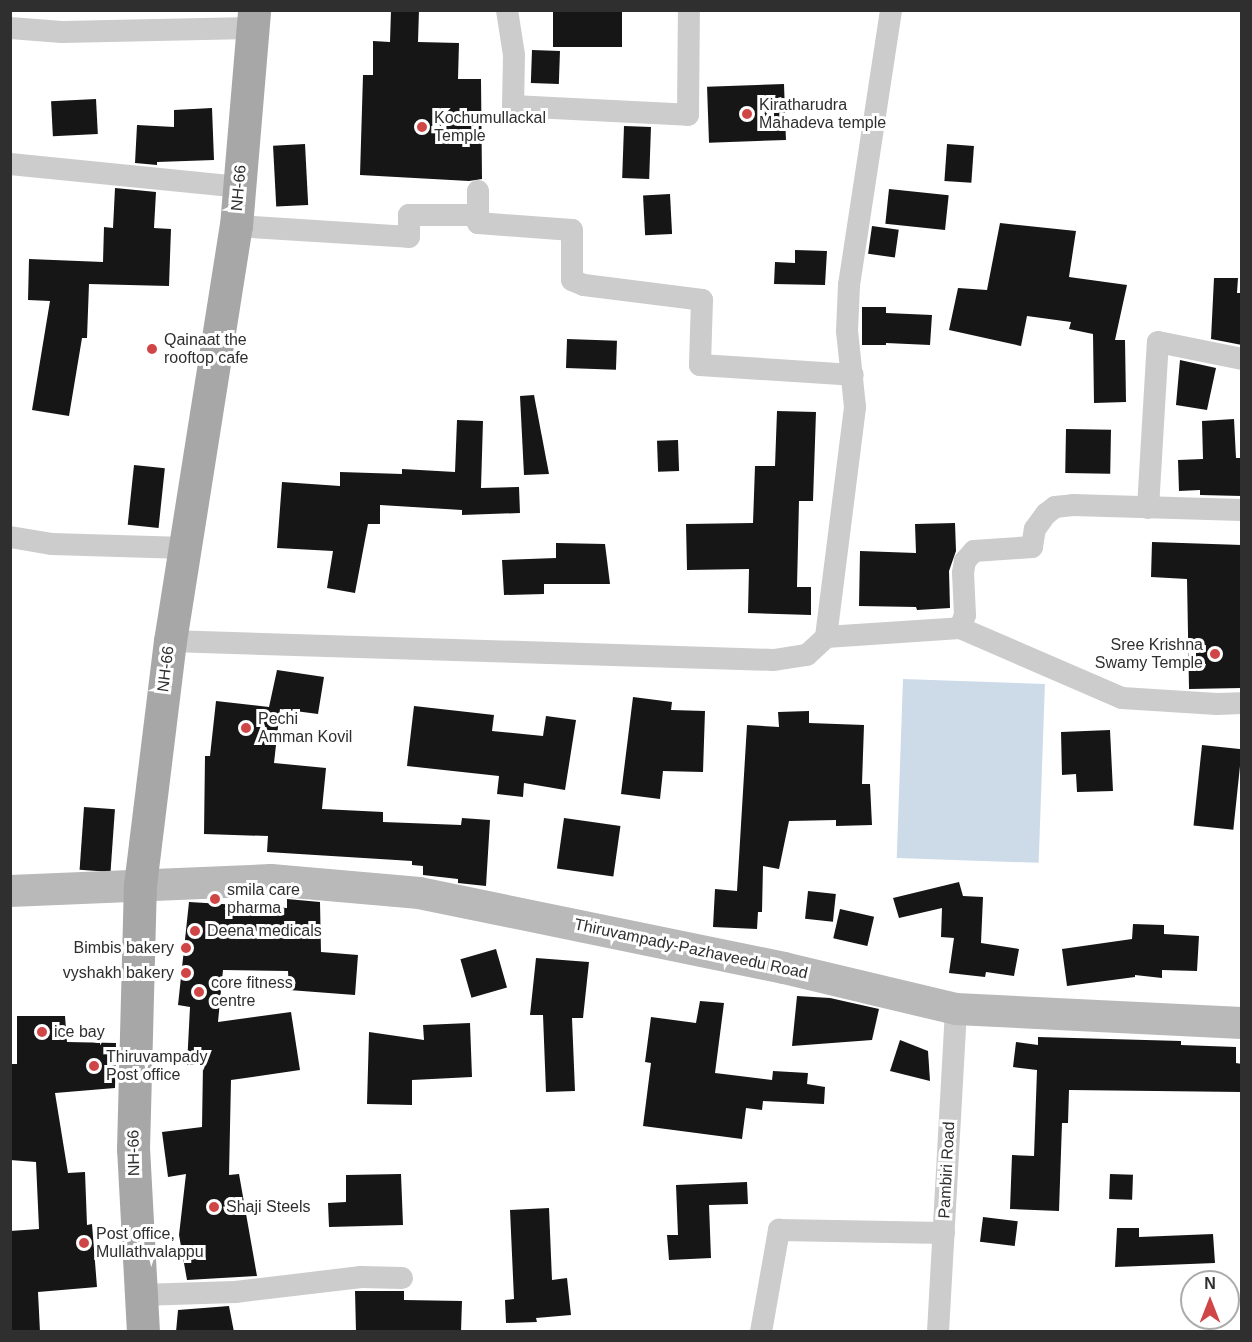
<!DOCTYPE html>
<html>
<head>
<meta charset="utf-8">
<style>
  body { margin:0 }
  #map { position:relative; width:1252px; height:1342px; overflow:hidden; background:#fff; font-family:Arial,sans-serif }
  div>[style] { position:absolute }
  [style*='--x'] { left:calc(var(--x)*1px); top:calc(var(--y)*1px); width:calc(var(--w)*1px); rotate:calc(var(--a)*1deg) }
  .water>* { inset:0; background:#cddbe8; transform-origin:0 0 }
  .building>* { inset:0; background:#161616; transform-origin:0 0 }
  .minor>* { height:22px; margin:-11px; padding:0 11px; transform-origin:11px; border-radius:11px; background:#ccc }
  .secondary>* { height:32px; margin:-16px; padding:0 16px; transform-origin:16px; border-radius:16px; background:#b9b9b9 }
  .primary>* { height:33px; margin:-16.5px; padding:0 16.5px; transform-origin:16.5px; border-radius:16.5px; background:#a7a7a7 }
  .dots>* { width:16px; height:16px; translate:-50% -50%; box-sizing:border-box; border:3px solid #fff; border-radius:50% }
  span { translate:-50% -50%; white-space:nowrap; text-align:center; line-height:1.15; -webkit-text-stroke:6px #fff; paint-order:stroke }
  .poi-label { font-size:16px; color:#2f2f2f }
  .left { translate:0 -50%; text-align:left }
  .right { translate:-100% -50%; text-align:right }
  .street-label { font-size:16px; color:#2f2f2f }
  .frame { position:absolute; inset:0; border:12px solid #2f2f2f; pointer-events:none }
  .north { position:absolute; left:1180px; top:1270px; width:60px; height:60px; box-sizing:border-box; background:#fff; border:2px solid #acacac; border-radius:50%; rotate:0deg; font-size:16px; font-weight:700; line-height:24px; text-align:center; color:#2f2f2f }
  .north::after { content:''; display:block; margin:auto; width:21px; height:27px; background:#d04646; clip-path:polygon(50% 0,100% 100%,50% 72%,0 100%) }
</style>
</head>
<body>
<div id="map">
  <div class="water">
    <div style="left:903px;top:679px;width:142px;height:179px;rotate:2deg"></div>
  </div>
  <div class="building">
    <div style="clip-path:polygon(391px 10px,419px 10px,418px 42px,459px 43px,458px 79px,481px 79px,482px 179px,469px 181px,360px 175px,363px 75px,373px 75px,373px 41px,390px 42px)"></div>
    <div style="left:553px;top:10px;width:69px;height:37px"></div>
    <div style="left:532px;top:50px;width:28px;height:33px;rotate:2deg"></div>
    <div style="left:784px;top:84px;width:56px;height:77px;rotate:88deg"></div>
    <div style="left:96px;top:99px;width:35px;height:45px;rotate:87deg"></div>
    <div style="clip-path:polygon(212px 108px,214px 160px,157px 162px,157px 165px,135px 163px,137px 125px,174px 127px,174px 110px)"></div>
    <div style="left:624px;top:126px;width:27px;height:52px;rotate:2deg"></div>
    <div style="left:305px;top:144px;width:61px;height:32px;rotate:87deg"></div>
    <div style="left:947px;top:144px;width:27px;height:37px;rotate:4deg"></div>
    <div style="clip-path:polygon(115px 188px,156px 192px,154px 228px,171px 229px,169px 286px,89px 284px,87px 338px,82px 338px,69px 416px,32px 410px,50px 301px,28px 300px,29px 259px,103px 262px,104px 227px,113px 228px)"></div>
    <div style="left:889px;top:189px;width:60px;height:35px;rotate:6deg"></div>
    <div style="left:670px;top:194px;width:40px;height:27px;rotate:87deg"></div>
    <div style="clip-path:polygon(1000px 223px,1076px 231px,1069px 277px,1127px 285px,1115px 340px,1125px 340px,1126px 402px,1094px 403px,1093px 334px,1069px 329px,1071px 322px,1027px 316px,1021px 346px,949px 330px,958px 288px,987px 290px)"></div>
    <div style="left:872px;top:226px;width:27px;height:28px;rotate:8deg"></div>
    <div style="clip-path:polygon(795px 250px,827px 251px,825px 285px,774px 284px,775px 262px,795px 263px)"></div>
    <div style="clip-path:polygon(1214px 278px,1238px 278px,1237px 293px,1242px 293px,1242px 345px,1211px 339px)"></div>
    <div style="clip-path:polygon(862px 307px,886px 307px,886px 313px,932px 315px,930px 345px,886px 343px,886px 345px,862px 345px)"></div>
    <div style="left:567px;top:339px;width:50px;height:29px;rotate:2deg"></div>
    <div style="clip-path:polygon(1180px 360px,1216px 368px,1207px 410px,1176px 405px)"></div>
    <div style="clip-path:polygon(534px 395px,549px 474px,524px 475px,520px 396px)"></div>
    <div style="clip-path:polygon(777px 411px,816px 412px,813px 501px,799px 501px,797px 587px,811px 587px,811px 615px,748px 613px,749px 569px,687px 570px,686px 524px,753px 523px,755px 466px,775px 466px)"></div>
    <div style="clip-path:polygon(1234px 419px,1236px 458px,1242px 458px,1242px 496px,1200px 495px,1200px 490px,1179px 491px,1178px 460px,1203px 459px,1202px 421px)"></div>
    <div style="clip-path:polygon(457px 420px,483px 421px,481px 488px,519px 487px,520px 513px,462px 515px,462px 510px,380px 505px,380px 524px,368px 524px,355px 593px,327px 588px,333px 551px,277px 548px,282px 482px,340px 486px,340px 472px,402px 474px,402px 469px,455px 472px)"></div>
    <div style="left:1066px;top:429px;width:45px;height:44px;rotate:1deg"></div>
    <div style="left:678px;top:440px;width:31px;height:21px;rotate:88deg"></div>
    <div style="left:134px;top:465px;width:31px;height:60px;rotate:6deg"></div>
    <div style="clip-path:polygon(955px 523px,956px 551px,949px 571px,950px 608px,917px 610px,916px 607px,859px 606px,860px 551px,916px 553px,915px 524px)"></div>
    <div style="clip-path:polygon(1152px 542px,1242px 545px,1242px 688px,1189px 689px,1187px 579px,1151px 577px)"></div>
    <div style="clip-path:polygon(556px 543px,605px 544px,610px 584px,544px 584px,544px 594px,504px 595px,502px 560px,556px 558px)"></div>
    <div style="clip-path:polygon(277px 670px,324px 677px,318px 714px,280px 709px,274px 763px,326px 768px,322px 809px,383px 812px,383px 822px,461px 825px,462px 818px,490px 820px,486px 886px,458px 883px,458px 879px,423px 875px,423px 866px,412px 865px,412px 861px,267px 852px,268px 836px,204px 834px,205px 756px,210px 756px,216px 701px,269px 707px)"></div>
    <div style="clip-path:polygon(633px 697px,672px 702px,671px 710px,705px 711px,703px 772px,663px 771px,660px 799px,621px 794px)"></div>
    <div style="clip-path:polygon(414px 706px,494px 715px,492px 731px,543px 736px,546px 716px,576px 720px,565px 790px,524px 783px,523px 797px,497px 794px,499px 776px,407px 766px)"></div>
    <div style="clip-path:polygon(809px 711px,809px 723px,864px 725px,862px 784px,870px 784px,872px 825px,836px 826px,836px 820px,789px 821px,779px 869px,763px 866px,762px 912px,758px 912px,757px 929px,713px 927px,715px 889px,737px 891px,747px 725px,779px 727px,778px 712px)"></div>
    <div style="clip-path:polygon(1110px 730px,1113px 791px,1077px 792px,1076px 774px,1062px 775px,1061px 732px)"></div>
    <div style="left:1202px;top:745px;width:40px;height:81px;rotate:6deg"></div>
    <div style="left:84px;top:807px;width:31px;height:63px;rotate:4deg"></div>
    <div style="left:564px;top:818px;width:57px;height:51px;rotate:8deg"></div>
    <div style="clip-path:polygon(959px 882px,963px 896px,983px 897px,981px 943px,1019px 949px,1014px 976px,986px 972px,985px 977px,949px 973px,954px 938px,941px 937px,942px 908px,899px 918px,893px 898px)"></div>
    <div style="left:808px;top:891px;width:28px;height:28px;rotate:6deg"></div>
    <div style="clip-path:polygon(287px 899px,320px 902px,321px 952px,358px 955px,355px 995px,289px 990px,288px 971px,223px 970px,218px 1022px,291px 1012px,300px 1070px,231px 1080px,229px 1175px,239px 1174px,257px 1276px,187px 1280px,179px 1235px,186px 1174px,168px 1177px,162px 1132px,202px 1127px,203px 1064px,187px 1065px,190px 1007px,178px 1005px,189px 902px,287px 908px)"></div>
    <div style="left:840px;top:909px;width:35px;height:30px;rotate:13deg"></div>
    <div style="clip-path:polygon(1133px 924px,1164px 925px,1164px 934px,1199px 936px,1197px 971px,1162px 970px,1162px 978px,1135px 975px,1135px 977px,1067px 986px,1062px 949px,1132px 939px)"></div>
    <div style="left:496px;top:949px;width:40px;height:37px;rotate:74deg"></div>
    <div style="clip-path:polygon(536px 958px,589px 962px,583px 1018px,572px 1018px,575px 1091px,546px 1092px,543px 1015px,530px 1015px)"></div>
    <div style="clip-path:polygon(797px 996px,830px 998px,879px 1009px,872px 1040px,792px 1046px)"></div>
    <div style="clip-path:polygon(700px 1001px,724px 1003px,715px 1073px,772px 1080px,773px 1071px,808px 1073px,807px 1084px,825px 1087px,824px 1104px,763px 1101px,762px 1110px,746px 1108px,742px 1139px,643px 1126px,651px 1063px,645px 1062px,651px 1017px,696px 1023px)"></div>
    <div style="clip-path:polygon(17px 1016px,65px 1016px,67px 1042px,116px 1043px,115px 1088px,55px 1093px,68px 1173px,85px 1172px,87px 1225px,92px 1224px,97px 1287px,38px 1292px,40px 1332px,10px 1332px,10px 1231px,39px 1229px,36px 1162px,10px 1160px,11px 1064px,17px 1064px)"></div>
    <div style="clip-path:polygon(470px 1023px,472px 1077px,412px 1080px,412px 1105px,367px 1104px,369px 1032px,424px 1040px,423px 1025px)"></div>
    <div style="clip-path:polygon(1038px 1037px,1181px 1041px,1181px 1045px,1236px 1047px,1236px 1063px,1242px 1064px,1242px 1092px,1069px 1090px,1068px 1123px,1062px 1123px,1059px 1211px,1010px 1209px,1012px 1155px,1034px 1156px,1037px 1070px,1013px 1067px,1016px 1042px,1038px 1045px)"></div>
    <div style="clip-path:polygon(900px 1040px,928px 1051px,930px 1081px,890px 1071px)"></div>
    <div style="clip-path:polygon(401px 1174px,403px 1225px,329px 1227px,328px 1203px,346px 1202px,346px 1175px)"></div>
    <div style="left:1110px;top:1174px;width:23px;height:25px;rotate:2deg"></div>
    <div style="clip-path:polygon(747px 1182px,748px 1204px,709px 1205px,711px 1258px,669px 1260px,667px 1235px,678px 1235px,676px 1185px)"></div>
    <div style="clip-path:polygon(549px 1208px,552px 1280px,567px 1278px,571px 1315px,536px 1318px,537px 1322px,506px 1323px,505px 1300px,514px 1299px,510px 1210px)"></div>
    <div style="left:983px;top:1217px;width:35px;height:25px;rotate:7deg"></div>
    <div style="clip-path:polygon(1117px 1228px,1139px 1228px,1139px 1237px,1213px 1234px,1215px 1263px,1115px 1267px)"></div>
    <div style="clip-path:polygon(355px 1291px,404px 1291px,404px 1300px,462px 1301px,461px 1332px,356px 1332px)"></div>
    <div style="clip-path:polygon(229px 1306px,234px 1332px,176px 1332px,178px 1310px)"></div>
  </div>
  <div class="minor">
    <div style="--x:507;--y:10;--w:46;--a:81.2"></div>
    <div style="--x:514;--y:55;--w:51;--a:91.1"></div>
    <div style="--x:513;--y:106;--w:175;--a:2.9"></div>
    <div style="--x:688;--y:115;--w:105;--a:-89.5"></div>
    <div style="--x:10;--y:28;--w:52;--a:4.4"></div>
    <div style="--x:62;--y:32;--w:189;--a:-1.2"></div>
    <div style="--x:10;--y:164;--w:230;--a:5.7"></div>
    <div style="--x:478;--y:191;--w:32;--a:90"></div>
    <div style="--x:478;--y:223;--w:94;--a:4.3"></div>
    <div style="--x:572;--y:230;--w:50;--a:90"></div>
    <div style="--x:572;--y:280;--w:13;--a:23"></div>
    <div style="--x:584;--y:285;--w:119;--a:7.2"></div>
    <div style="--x:702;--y:300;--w:65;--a:91.8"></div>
    <div style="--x:700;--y:365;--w:153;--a:3.7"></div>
    <div style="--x:236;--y:226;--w:173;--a:3.6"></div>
    <div style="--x:409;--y:237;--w:22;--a:-90"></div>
    <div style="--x:409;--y:215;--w:69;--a:0"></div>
    <div style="--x:1148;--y:508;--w:166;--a:-86.6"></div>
    <div style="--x:1158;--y:342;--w:86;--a:11.4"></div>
    <div style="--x:10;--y:537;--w:43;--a:9.5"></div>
    <div style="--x:52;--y:544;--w:133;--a:1.7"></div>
    <div style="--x:960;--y:628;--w:176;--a:23.4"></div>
    <div style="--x:1122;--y:698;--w:95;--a:3.6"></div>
    <div style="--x:1217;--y:704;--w:25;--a:-2"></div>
    <div style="--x:826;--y:637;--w:232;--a:-82.8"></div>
    <div style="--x:855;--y:407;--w:76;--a:-96"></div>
    <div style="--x:847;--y:331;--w:46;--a:-87.5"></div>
    <div style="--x:849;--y:285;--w:278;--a:-81.3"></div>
    <div style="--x:170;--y:641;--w:604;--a:1.8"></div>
    <div style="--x:774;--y:660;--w:33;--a:-9"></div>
    <div style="--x:807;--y:655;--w:26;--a:-43"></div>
    <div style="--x:826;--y:637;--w:134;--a:-3.8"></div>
    <div style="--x:960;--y:628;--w:14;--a:-69"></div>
    <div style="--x:965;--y:615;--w:42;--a:-92.7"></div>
    <div style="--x:963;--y:573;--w:12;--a:-81"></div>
    <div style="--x:965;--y:561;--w:13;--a:-48"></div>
    <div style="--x:974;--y:551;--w:58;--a:-3.9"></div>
    <div style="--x:1032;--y:547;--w:18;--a:-81"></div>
    <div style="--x:1035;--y:529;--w:19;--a:-54"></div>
    <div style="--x:1046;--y:514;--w:11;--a:-38"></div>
    <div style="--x:1055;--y:507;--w:18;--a:-6"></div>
    <div style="--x:1073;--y:505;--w:169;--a:1.7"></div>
    <div style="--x:140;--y:1295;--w:95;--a:-1.8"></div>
    <div style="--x:235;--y:1292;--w:127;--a:-6.8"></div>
    <div style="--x:361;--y:1277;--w:41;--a:1.4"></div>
    <div style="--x:761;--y:1332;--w:104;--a:-80"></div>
    <div style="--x:779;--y:1230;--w:165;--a:1"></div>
    <div style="--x:938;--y:1332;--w:324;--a:-86.8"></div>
  </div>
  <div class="secondary">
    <div style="--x:10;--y:891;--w:261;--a:-2.4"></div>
    <div style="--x:271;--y:880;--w:149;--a:5"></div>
    <div style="--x:419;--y:893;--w:373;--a:11.6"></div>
    <div style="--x:784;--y:968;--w:177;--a:13.4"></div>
    <div style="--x:956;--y:1009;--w:286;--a:2.8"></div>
  </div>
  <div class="primary">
    <div style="--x:143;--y:1332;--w:183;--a:-93.1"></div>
    <div style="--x:133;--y:1149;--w:264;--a:-88.5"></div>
    <div style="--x:140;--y:885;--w:246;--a:-83"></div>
    <div style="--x:170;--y:641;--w:420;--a:-81"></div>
    <div style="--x:236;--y:226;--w:217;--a:-85.2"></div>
  </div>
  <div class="dots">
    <div style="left:747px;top:114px;background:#d04646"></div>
    <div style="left:422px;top:127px;background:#d04646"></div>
    <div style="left:152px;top:349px;background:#d04646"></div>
    <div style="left:1215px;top:654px;background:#d04646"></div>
    <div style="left:246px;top:728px;background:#d04646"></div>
    <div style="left:215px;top:899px;background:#d04646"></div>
    <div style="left:195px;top:931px;background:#d04646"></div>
    <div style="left:186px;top:948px;background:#d04646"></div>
    <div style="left:186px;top:973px;background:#d04646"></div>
    <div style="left:199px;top:992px;background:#d04646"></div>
    <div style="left:42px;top:1032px;background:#d04646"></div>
    <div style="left:94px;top:1066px;background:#d04646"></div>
    <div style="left:214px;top:1207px;background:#d04646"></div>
    <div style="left:84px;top:1243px;background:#d04646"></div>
  </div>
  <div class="poi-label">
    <span class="left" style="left:759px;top:114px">Kiratharudra<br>Mahadeva temple</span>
    <span class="left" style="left:434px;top:127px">Kochumullackal<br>Temple</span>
    <span class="left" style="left:164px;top:349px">Qainaat the<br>rooftop cafe</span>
    <span class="right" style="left:1203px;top:654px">Sree Krishna<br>Swamy Temple</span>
    <span class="left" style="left:258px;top:728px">Pechi<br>Amman Kovil</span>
    <span class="left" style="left:227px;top:899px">smila care<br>pharma</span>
    <span class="left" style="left:207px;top:931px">Deena medicals</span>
    <span class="right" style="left:174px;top:948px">Bimbis bakery</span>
    <span class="right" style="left:174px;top:973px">vyshakh bakery</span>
    <span class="left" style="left:211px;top:992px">core fitness<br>centre</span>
    <span class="left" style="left:54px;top:1032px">ice bay</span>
    <span class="left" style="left:106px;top:1066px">Thiruvampady<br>Post office</span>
    <span class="left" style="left:226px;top:1207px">Shaji Steels</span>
    <span class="left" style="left:96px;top:1243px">Post office,<br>Mullathvalappu</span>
  </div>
  <div class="street-label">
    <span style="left:239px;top:188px;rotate:-85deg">NH-66</span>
    <span style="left:166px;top:669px;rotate:-83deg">NH-66</span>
    <span style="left:691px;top:949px;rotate:12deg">Thiruvampady-Pazhaveedu Road</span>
    <span style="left:134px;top:1153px;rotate:-91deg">NH-66</span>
    <span style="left:947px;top:1170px;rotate:-87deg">Pambiri Road</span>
  </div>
  <div class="frame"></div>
  <div class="north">N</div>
</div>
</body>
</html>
